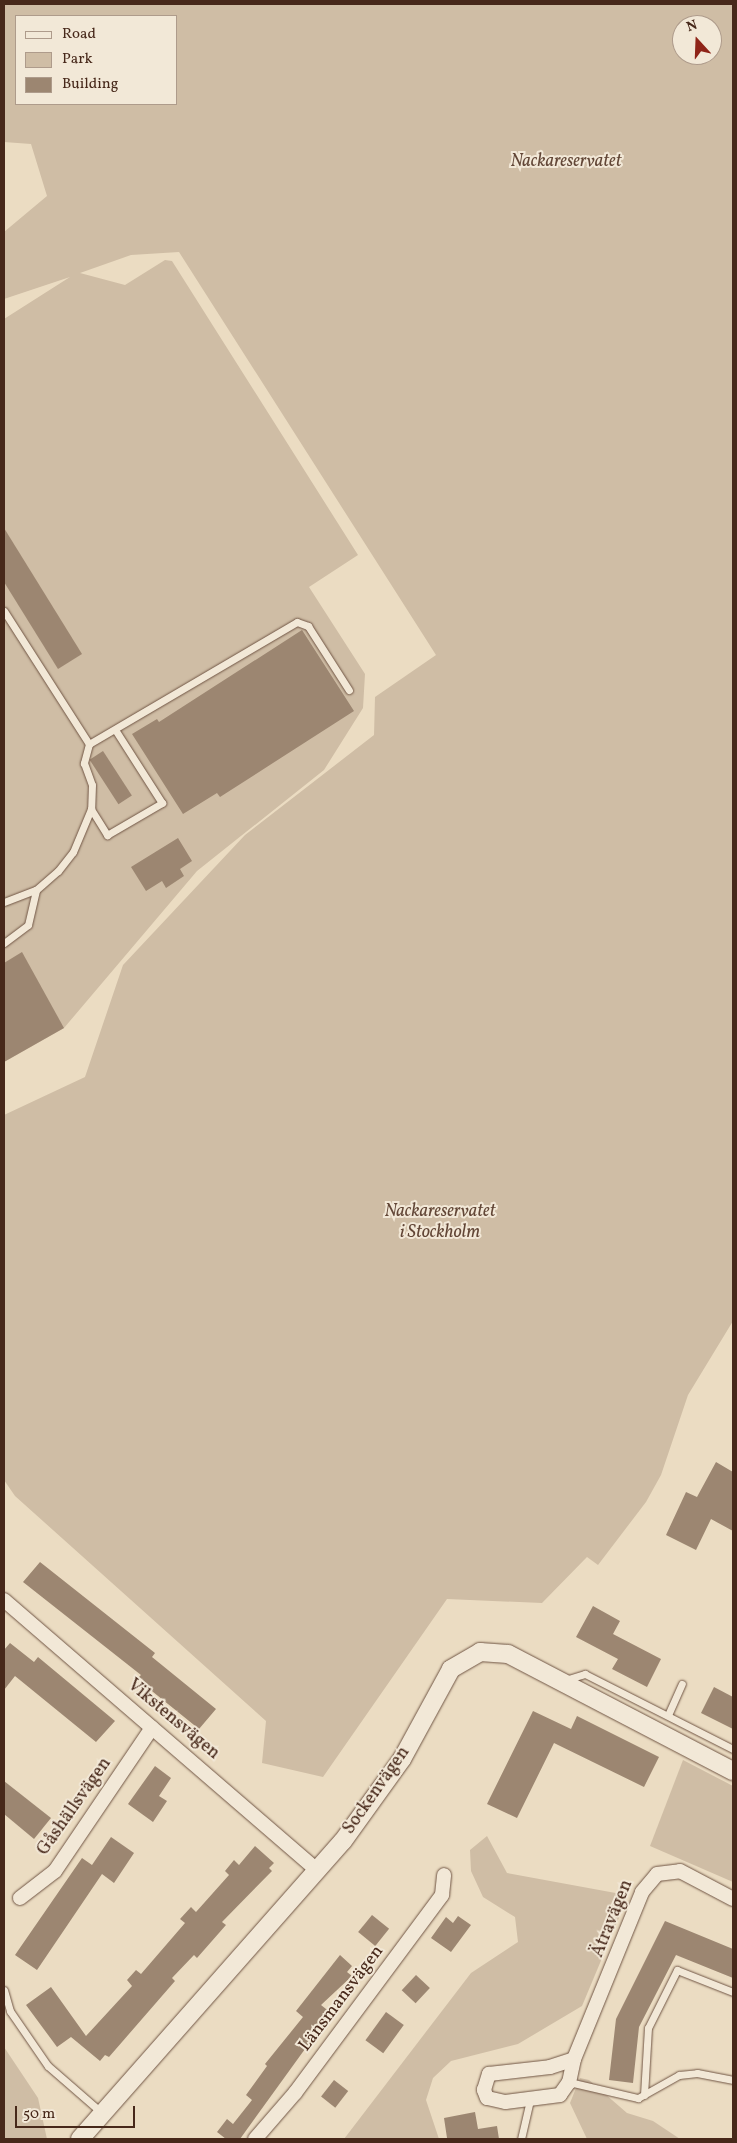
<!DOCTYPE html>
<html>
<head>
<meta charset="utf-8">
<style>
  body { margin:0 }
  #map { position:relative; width:737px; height:2143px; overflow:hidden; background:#ebdcc2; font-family:Vollkorn,serif }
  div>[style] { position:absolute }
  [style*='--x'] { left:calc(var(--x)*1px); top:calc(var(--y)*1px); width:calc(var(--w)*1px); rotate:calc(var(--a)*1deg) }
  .green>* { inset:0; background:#cfbda5 }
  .building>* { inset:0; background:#9c8671; transform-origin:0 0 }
  .roads { filter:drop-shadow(0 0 1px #705544) drop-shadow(0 0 1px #705544) }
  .service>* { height:7px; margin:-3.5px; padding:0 3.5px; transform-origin:3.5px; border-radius:3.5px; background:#f2e8d7 }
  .minor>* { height:14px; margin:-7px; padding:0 7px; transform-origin:7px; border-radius:7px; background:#f2e8d7 }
  .tertiary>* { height:18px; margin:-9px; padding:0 9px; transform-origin:9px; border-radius:9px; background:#f2e8d7 }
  span { translate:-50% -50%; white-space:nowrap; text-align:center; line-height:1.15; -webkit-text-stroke:4px #f2e8d7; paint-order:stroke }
  .park-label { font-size:18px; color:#624636; font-style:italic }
  .street-label { font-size:18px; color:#47281a }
  .frame { position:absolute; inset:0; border:5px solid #47281a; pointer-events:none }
  .legend { position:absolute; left:15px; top:15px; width:162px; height:90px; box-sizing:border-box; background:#f2e8d7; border:1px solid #ae9b8b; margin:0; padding:6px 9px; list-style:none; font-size:15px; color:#47281a }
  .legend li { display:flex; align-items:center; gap:10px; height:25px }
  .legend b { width:25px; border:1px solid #ae9b8b }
  .north { position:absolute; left:672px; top:15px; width:50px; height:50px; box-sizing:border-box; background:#f2e8d7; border:1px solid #ae9b8b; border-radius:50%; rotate:340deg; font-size:14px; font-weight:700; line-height:20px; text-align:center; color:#47281a }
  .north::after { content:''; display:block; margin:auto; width:18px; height:22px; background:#8f2418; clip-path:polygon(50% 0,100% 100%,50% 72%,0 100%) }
  .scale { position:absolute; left:15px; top:2106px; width:120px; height:22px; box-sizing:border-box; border:2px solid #47281a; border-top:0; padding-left:6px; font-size:15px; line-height:18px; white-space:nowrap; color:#47281a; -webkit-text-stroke:4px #f2e8d7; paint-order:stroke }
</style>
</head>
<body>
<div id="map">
  <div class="green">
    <div style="clip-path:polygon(evenodd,4px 4px,733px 4px,733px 1321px,688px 1395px,661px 1475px,646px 1502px,598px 1565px,587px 1557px,542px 1603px,447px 1599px,323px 1777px,262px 1763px,266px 1721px,15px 1496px,4px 1480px,4px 1115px,85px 1077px,123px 965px,245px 835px,374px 735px,375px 697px,436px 655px,179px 252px,131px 255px,80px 273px,125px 285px,165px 260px,172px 261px,358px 555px,309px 587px,365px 674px,363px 708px,324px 770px,197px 871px,64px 1028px,4px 1062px,4px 319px,70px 277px,4px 299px,4px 232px,47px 196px,31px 144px,4px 142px,4px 4px,16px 16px,176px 16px,176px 104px,16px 104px,16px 16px,4px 4px,682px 25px,712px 25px,712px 55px,682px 55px,682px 25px)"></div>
    <div style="clip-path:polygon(683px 1760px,733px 1786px,733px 1882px,650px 1846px)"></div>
    <div style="clip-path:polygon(487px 1836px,507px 1873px,621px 1894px,623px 1908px,582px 2006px,518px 2044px,451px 2061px,433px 2078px,426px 2100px,439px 2139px,344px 2139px,471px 1973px,518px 1942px,515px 1917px,483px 1897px,471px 1871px,470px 1850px)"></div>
    <div style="clip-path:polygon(4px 2047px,38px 2098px,47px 2139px,4px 2139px)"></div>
    <div style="clip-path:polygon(580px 2078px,589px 2080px,627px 2113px,653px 2121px,680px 2139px,587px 2139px,570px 2103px)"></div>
  </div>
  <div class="building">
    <div style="clip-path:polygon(4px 528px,82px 654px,58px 669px,4px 582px)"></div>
    <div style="clip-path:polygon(302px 630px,354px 711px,220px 797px,217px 793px,183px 814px,132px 734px,157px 719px,159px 722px)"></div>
    <div style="left:103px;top:751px;width:53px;height:16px;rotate:57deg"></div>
    <div style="clip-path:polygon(178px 838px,192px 861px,180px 869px,184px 876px,166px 888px,162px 881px,146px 891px,131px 867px)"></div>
    <div style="clip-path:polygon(22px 952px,64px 1028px,4px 1062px,4px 963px)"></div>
    <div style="clip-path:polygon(716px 1462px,733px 1472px,733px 1531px,711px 1519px,696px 1550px,666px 1535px,686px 1492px,697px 1497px)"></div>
    <div style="clip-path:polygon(40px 1562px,155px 1653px,152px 1657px,216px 1709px,199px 1729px,137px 1679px,141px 1675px,23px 1582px)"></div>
    <div style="clip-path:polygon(593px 1606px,620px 1621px,613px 1634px,661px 1659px,647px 1687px,612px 1669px,618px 1659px,576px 1637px)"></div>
    <div style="clip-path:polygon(10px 1643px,34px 1662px,38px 1657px,115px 1721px,96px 1742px,15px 1676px,4px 1690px,4px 1650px)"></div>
    <div style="clip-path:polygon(714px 1687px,733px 1697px,733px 1729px,701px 1713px)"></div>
    <div style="clip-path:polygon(533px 1711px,571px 1729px,577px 1716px,659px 1757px,644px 1787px,554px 1743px,517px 1818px,487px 1804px)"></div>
    <div style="clip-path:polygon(155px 1766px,171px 1778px,159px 1796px,167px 1801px,153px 1822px,128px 1804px)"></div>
    <div style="clip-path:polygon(4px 1781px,51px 1818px,34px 1839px,4px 1814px)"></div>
    <div style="clip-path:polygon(111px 1837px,134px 1853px,114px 1883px,102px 1874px,37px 1970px,15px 1955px,82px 1858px,92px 1865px)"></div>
    <div style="clip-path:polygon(255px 1846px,274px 1863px,269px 1868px,272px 1871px,222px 1922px,226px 1925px,197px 1958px,194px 1955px,172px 1978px,175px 1981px,109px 2057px,105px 2055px,100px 2061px,71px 2037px,57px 2047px,26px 2005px,51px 1987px,86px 2036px,132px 1986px,127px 1980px,136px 1970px,141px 1974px,185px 1923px,180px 1919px,191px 1907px,196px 1912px,229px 1875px,225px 1871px,234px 1860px,239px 1865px)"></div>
    <div style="left:372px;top:1915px;width:22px;height:22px;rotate:39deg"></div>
    <div style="clip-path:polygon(458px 1916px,471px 1925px,451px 1952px,431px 1938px,446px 1917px,453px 1923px)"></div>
    <div style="clip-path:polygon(665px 1921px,733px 1949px,733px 1978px,676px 1955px,639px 2027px,633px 2083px,609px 2080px,616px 2019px)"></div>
    <div style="clip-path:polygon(340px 1955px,352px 1966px,347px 1972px,352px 1976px,321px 2005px,331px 2013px,240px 2139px,226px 2139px,217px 2132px,227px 2119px,233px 2124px,252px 2100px,246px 2095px,267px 2066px,265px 2064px,303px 2017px,296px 2011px)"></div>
    <div style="left:416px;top:1975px;width:19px;height:21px;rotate:43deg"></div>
    <div style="left:386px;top:2012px;width:22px;height:35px;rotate:36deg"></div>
    <div style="left:334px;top:2080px;width:18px;height:21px;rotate:38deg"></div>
    <div style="clip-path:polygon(475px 2112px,478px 2129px,497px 2126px,499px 2139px,447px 2138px,444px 2118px)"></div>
  </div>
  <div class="roads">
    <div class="service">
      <div style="--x:4;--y:611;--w:158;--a:57.4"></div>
      <div style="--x:89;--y:744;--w:241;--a:-30.4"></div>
      <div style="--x:297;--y:622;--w:12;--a:20"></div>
      <div style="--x:308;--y:626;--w:76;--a:57.4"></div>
      <div style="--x:89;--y:744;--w:20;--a:105"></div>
      <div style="--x:84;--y:763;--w:23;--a:70"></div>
      <div style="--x:92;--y:785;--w:24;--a:92"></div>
      <div style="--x:4;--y:902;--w:34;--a:-21"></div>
      <div style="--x:36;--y:890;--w:29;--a:-41"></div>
      <div style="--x:58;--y:871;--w:24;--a:-52"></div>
      <div style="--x:73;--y:852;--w:47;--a:-67.3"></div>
      <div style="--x:91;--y:809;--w:31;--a:58"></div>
      <div style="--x:107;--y:835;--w:64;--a:-30.2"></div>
      <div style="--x:162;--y:803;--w:85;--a:-122.6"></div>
      <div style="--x:4;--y:943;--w:30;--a:-37"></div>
      <div style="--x:28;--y:925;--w:36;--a:-77"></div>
      <div style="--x:565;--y:1680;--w:21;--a:-17"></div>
      <div style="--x:585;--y:1674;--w:166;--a:26.9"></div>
      <div style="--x:668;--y:1715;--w:34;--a:-66"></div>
      <div style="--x:4;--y:1990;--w:22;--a:74"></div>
      <div style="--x:10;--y:2011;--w:67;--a:55.4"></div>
      <div style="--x:48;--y:2066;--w:72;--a:41"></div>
      <div style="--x:569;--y:2082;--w:71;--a:13.1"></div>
      <div style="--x:638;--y:2098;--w:47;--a:-29.3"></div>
      <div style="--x:679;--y:2075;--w:18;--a:-6"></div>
      <div style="--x:697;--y:2073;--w:37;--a:11"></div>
      <div style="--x:644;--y:2095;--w:67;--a:-86.6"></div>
      <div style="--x:648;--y:2028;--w:65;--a:-63.4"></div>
      <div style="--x:677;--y:1970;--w:60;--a:21.4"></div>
      <div style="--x:521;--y:2139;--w:40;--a:-77"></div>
    </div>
    <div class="minor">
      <div style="--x:4;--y:1600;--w:413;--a:40.8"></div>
      <div style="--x:20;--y:1898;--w:44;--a:-37.6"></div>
      <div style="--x:55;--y:1871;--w:173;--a:-55.9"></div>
      <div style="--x:574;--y:2059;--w:24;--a:102"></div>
      <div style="--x:569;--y:2082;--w:16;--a:125"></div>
      <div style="--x:560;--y:2095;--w:55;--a:172.7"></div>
      <div style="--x:505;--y:2102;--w:18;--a:-167"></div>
      <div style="--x:487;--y:2098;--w:9;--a:-111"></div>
      <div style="--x:484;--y:2090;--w:17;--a:-73"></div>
      <div style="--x:489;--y:2074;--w:61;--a:-6.5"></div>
      <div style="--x:550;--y:2067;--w:25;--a:-18"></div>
      <div style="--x:574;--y:2059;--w:180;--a:-67.8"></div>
      <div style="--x:642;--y:1892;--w:23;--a:-50"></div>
      <div style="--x:657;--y:1874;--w:23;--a:-7"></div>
      <div style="--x:680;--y:1871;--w:60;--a:27.8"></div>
      <div style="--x:255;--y:2139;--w:61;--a:-49"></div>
      <div style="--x:295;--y:2093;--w:247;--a:-53.4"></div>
      <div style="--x:442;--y:1895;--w:20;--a:-84"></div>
    </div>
    <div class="tertiary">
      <div style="--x:80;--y:2139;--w:397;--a:-48.6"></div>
      <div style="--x:343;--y:1841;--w:101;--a:-54.3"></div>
      <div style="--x:402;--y:1759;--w:102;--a:-61.4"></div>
      <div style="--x:451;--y:1669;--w:34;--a:-30"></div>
      <div style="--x:480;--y:1652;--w:28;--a:4"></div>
      <div style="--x:508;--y:1654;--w:254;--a:27.5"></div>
    </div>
  </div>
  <div class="park-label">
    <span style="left:566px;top:162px">Nackareservatet</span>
    <span style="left:440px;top:1223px">Nackareservatet<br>i Stockholm</span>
  </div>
  <div class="street-label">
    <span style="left:173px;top:1720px;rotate:40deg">Vikstensvägen</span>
    <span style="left:377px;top:1791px;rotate:-55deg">Sockenvägen</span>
    <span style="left:75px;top:1807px;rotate:-55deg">Gåshällsvägen</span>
    <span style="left:613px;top:1919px;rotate:-68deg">Ätravägen</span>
    <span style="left:342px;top:1999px;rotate:-53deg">Länsmansvägen</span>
  </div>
  <div class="frame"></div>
  <ul class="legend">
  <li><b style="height:6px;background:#f2e8d7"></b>Road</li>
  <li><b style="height:14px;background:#cfbda5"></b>Park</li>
  <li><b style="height:14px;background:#9c8671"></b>Building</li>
  </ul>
  <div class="north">N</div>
  <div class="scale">50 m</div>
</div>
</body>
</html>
